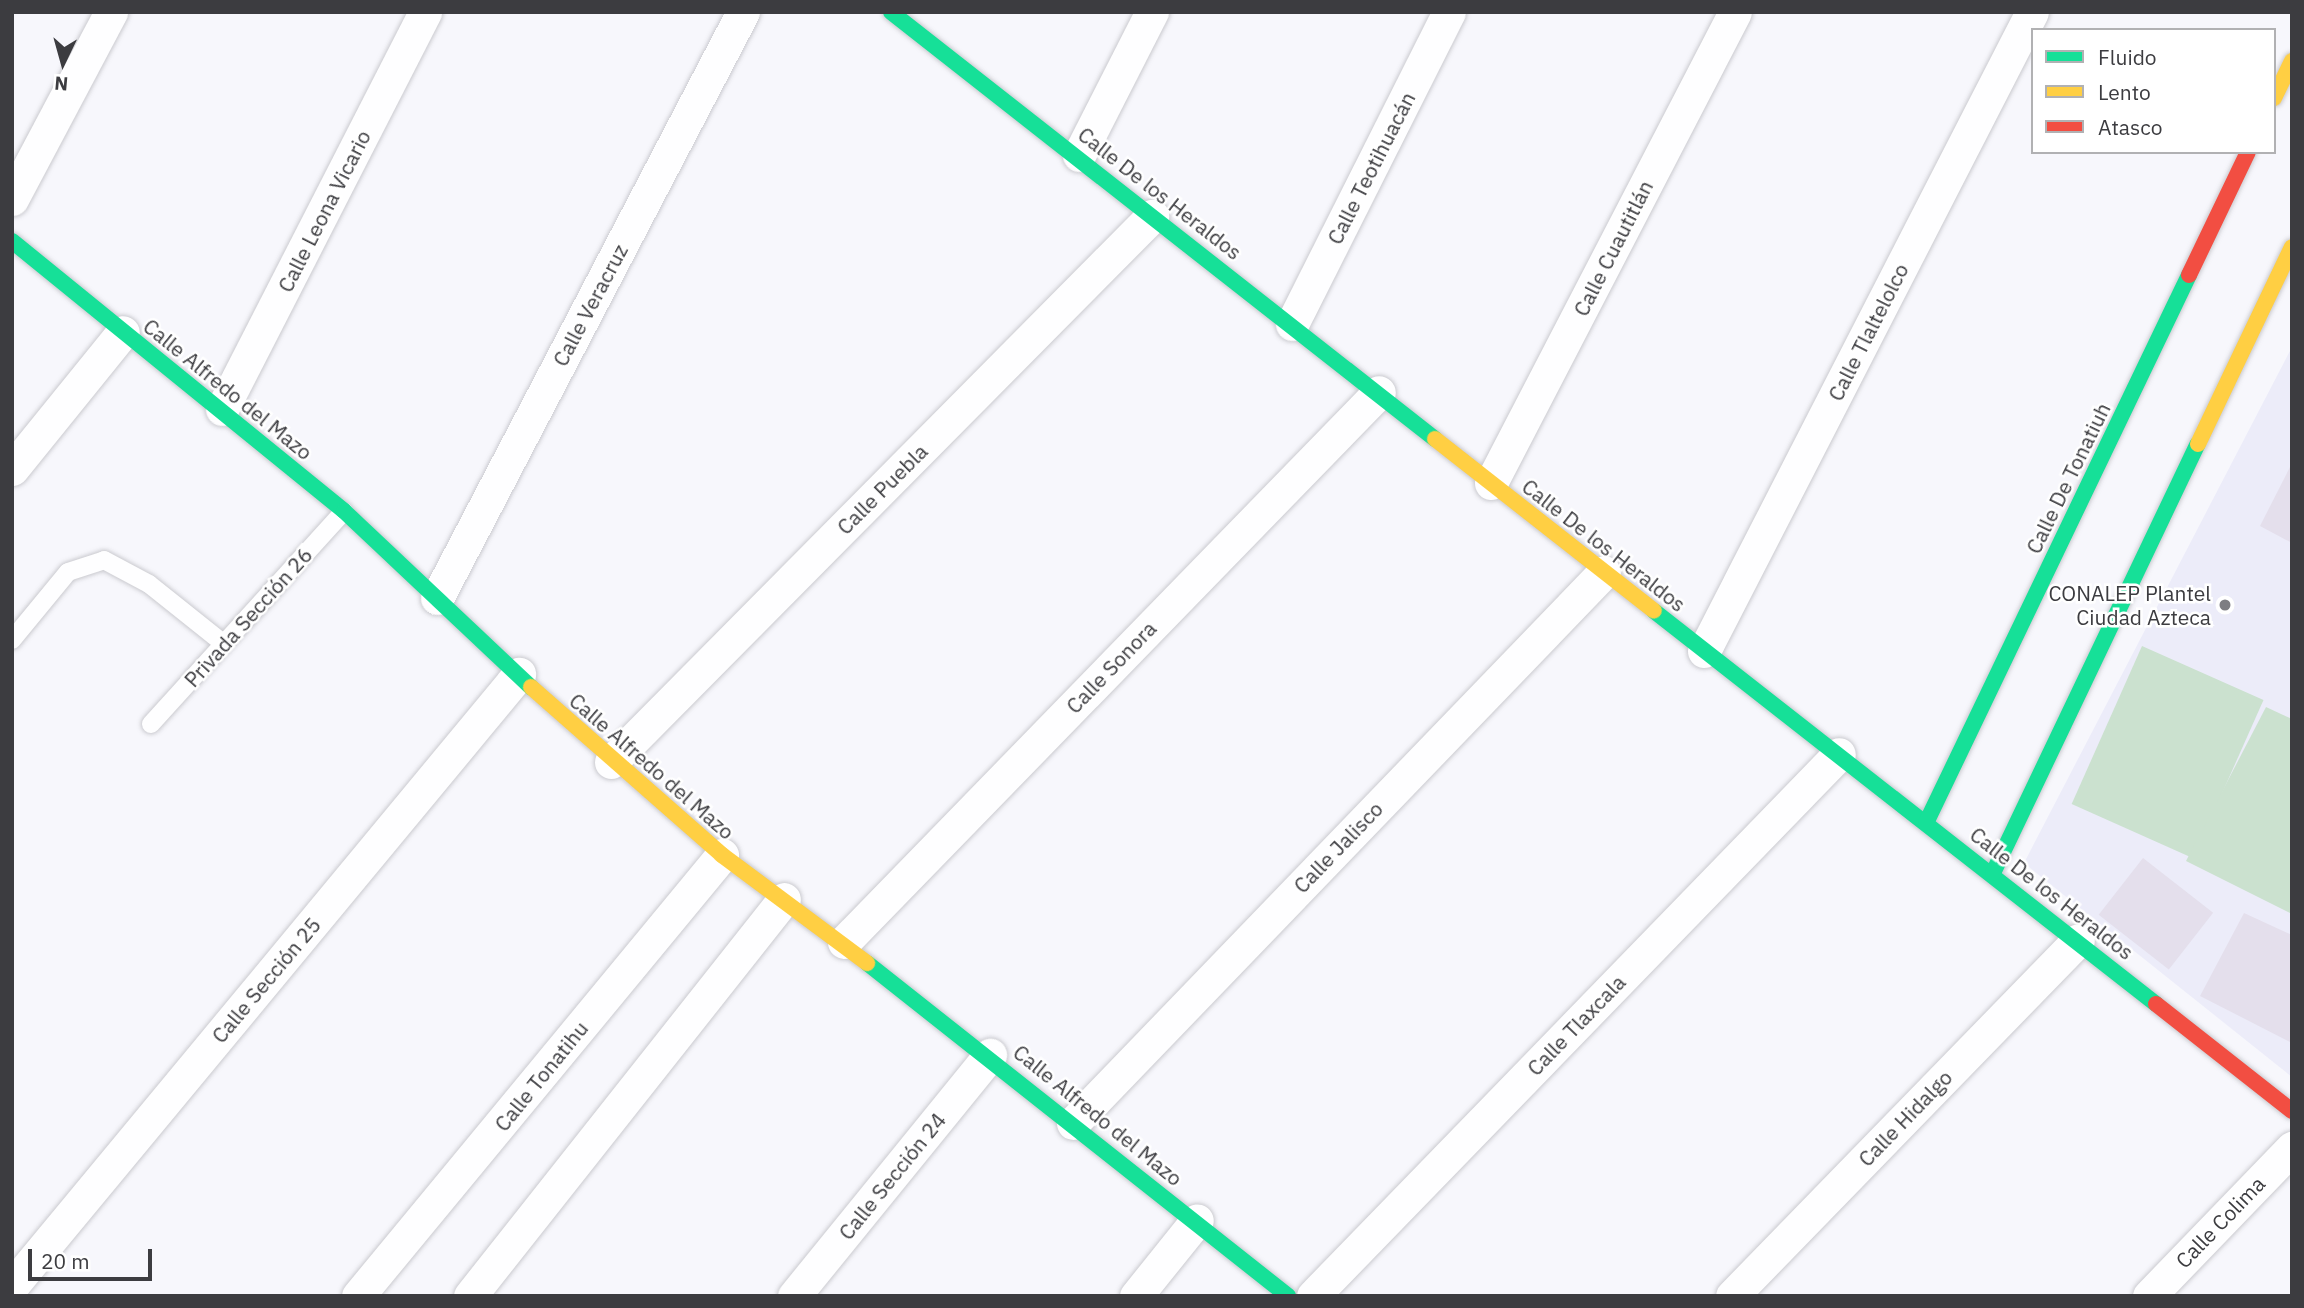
<!DOCTYPE html>
<html>
<head>
<meta charset="utf-8">
<style>
  body { margin:0 }
  #map { position:relative; width:2304px; height:1308px; overflow:hidden; background:#f7f7fc; font-family:"IBM Plex Sans",sans-serif }
  div>[style] { position:absolute }
  [style*='--x'] { left:calc(var(--x)*1px); top:calc(var(--y)*1px); width:calc(var(--w)*1px); rotate:calc(var(--a)*1deg) }
  .built>* { inset:0; background:#ececf9 }
  .green>* { inset:0; background:#cbe1cf; transform-origin:0 0 }
  .building>* { inset:0; background:#e4dfec; transform-origin:0 0 }
  .roads { filter:drop-shadow(0 0 2px #cacacf) drop-shadow(0 0 2px #cacacf) }
  .lane>* { height:18px; margin:-9px; padding:0 9px; transform-origin:9px; border-radius:9px; background:#fefeff }
  .street>* { height:33px; margin:-16.5px; padding:0 16.5px; transform-origin:16.5px; border-radius:16.5px; background:#fefeff }
  .fast>* { height:16px; margin:-8px; padding:0 8px; transform-origin:8px; border-radius:8px; background:#16e098 }
  .slow>* { height:16px; margin:-8px; padding:0 8px; transform-origin:8px; border-radius:8px; background:#ffcf43 }
  .jam>* { height:16px; margin:-8px; padding:0 8px; transform-origin:8px; border-radius:8px; background:#f24e42 }
  .dots>* { width:19px; height:19px; translate:-50% -50%; box-sizing:border-box; border:4px solid #fff; border-radius:50% }
  span { translate:-50% -50%; white-space:nowrap; text-align:center; line-height:1.15; -webkit-text-stroke:5px #fff; paint-order:stroke }
  .street-label { font-size:21px; color:#3c3c40 }
  .poi-label { font-size:21px; color:#3c3c40 }
  .right { translate:-100% -50%; text-align:right }
  .frame { position:absolute; inset:0; border:14px solid #3c3c40; pointer-events:none }
  .legend { position:absolute; left:2031px; top:28px; width:245px; height:126px; box-sizing:border-box; background:#fff; border:2px solid #b1b1b3; margin:0; padding:9px 12px; list-style:none; font-size:21px; color:#3c3c40 }
  .legend li { display:flex; align-items:center; gap:14px; height:35px }
  .legend b { width:35px; border:2px solid #b1b1b3 }
  .north { position:absolute; left:28px; top:28px; width:70px; height:70px; -webkit-text-stroke:5px #fff; paint-order:stroke; rotate:185deg; font-size:19px; font-weight:700; line-height:28px; text-align:center; color:#3c3c40 }
  .north::after { content:''; display:block; margin:auto; width:24px; height:32px; background:#3c3c40; clip-path:polygon(50% 0,100% 100%,50% 72%,0 100%) }
  .scale { position:absolute; left:28px; top:1249px; width:124px; height:32px; box-sizing:border-box; border:4px solid #3c3c40; border-top:0; padding-left:9px; font-size:21px; line-height:24px; white-space:nowrap; color:#3c3c40; -webkit-text-stroke:5px #fff; paint-order:stroke }
</style>
</head>
<body>
<div id="map">
  <div class="built">
    <div style="clip-path:polygon(2292px 347px,2292px 1077px,2024px 863px)"></div>
  </div>
  <div class="green">
    <div style="left:2142px;top:646px;width:133px;height:173px;rotate:24deg"></div>
    <div style="clip-path:polygon(2266px 707px,2292px 719px,2292px 914px,2186px 861px)"></div>
  </div>
  <div class="building">
    <div style="clip-path:polygon(2292px 463px,2292px 543px,2260px 526px)"></div>
    <div style="left:2143px;top:858px;width:89px;height:72px;rotate:38deg"></div>
    <div style="clip-path:polygon(2244px 913px,2292px 935px,2292px 1043px,2200px 996px)"></div>
  </div>
  <div class="roads">
    <div class="lane">
      <div style="--x:12;--y:640;--w:88;--a:-50.5"></div>
      <div style="--x:68;--y:572;--w:38;--a:-18"></div>
      <div style="--x:104;--y:560;--w:51;--a:28.1"></div>
      <div style="--x:149;--y:584;--w:95;--a:38.6"></div>
      <div style="--x:151;--y:724;--w:287;--a:-47.8"></div>
    </div>
    <div class="street">
      <div style="--x:1079;--y:155;--w:161;--a:-63"></div>
      <div style="--x:12;--y:199;--w:212;--a:-62.1"></div>
      <div style="--x:1292;--y:324;--w:349;--a:-63.3"></div>
      <div style="--x:222;--y:409;--w:446;--a:-62.9"></div>
      <div style="--x:12;--y:469;--w:176;--a:-51"></div>
      <div style="--x:1491;--y:483;--w:530;--a:-62.61"></div>
      <div style="--x:437;--y:598;--w:661;--a:-62.43"></div>
      <div style="--x:1704;--y:651;--w:718;--a:-62.83"></div>
      <div style="--x:611;--y:762;--w:769;--a:-45.26"></div>
      <div style="--x:844;--y:942;--w:767;--a:-45.79"></div>
      <div style="--x:1073;--y:1123;--w:765;--a:-46.06"></div>
      <div style="--x:12;--y:1286;--w:795;--a:-50.36"></div>
      <div style="--x:358;--y:1296;--w:572;--a:-50.46"></div>
      <div style="--x:470;--y:1296;--w:506;--a:-51.66"></div>
      <div style="--x:794;--y:1296;--w:311;--a:-50.9"></div>
      <div style="--x:1136;--y:1296;--w:97;--a:-51.2"></div>
      <div style="--x:1313;--y:1296;--w:755;--a:-45.86"></div>
      <div style="--x:1732;--y:1296;--w:496;--a:-45.8"></div>
      <div style="--x:2149;--y:1296;--w:206;--a:-46"></div>
    </div>
    <div class="fast">
      <div style="--x:891;--y:12;--w:692;--a:38.13"></div>
      <div style="--x:12;--y:241;--w:428;--a:39.1"></div>
      <div style="--x:344;--y:511;--w:257;--a:43.3"></div>
      <div style="--x:1654;--y:611;--w:638;--a:38.06"></div>
      <div style="--x:1926;--y:823;--w:608;--a:-64.36"></div>
      <div style="--x:1993;--y:873;--w:475;--a:-64.5"></div>
      <div style="--x:867;--y:963;--w:537;--a:38.34"></div>
    </div>
    <div class="slow">
      <div style="--x:2274;--y:98;--w:41;--a:-64.1"></div>
      <div style="--x:1435;--y:439;--w:278;--a:38.1"></div>
      <div style="--x:2198;--y:444;--w:218;--a:-64.5"></div>
      <div style="--x:531;--y:687;--w:254;--a:41.3"></div>
      <div style="--x:722;--y:855;--w:181;--a:36.7"></div>
    </div>
    <div class="jam">
      <div style="--x:2189;--y:275;--w:136;--a:-64.4"></div>
      <div style="--x:2156;--y:1004;--w:173;--a:38.2"></div>
    </div>
  </div>
  <div class="dots">
    <div style="left:2225px;top:605px;background:#7d7d82"></div>
  </div>
  <div class="street-label">
    <span style="left:1371px;top:168px;rotate:-63deg">Calle Teotihuacán</span>
    <span style="left:1160px;top:193px;rotate:38deg">Calle De los Heraldos</span>
    <span style="left:324px;top:211px;rotate:-63deg">Calle Leona Vicario</span>
    <span style="left:1613px;top:248px;rotate:-63deg">Calle Cuautitlán</span>
    <span style="left:590px;top:305px;rotate:-62deg">Calle Veracruz</span>
    <span style="left:1868px;top:332px;rotate:-63deg">Calle Tlaltelolco</span>
    <span style="left:228px;top:389px;rotate:39deg">Calle Alfredo del Mazo</span>
    <span style="left:2068px;top:478px;rotate:-64deg">Calle De Tonatiuh</span>
    <span style="left:882px;top:489px;rotate:-45deg">Calle Puebla</span>
    <span style="left:1604px;top:545px;rotate:38deg">Calle De los Heraldos</span>
    <span style="left:248px;top:617px;rotate:-48deg">Privada Sección 26</span>
    <span style="left:1111px;top:667px;rotate:-46deg">Calle Sonora</span>
    <span style="left:652px;top:766px;rotate:41deg">Calle Alfredo del Mazo</span>
    <span style="left:1338px;top:847px;rotate:-46deg">Calle Jalisco</span>
    <span style="left:2052px;top:893px;rotate:38deg">Calle De los Heraldos</span>
    <span style="left:266px;top:980px;rotate:-50deg">Calle Sección 25</span>
    <span style="left:1576px;top:1025px;rotate:-46deg">Calle Tlaxcala</span>
    <span style="left:541px;top:1076px;rotate:-51deg">Calle Tonatihu</span>
    <span style="left:1098px;top:1115px;rotate:39deg">Calle Alfredo del Mazo</span>
    <span style="left:1905px;top:1118px;rotate:-46deg">Calle Hidalgo</span>
    <span style="left:892px;top:1176px;rotate:-51deg">Calle Sección 24</span>
    <span style="left:2220px;top:1222px;rotate:-46deg">Calle Colima</span>
  </div>
  <div class="poi-label">
    <span class="right" style="left:2211px;top:605px">CONALEP Plantel<br>Ciudad Azteca</span>
  </div>
  <div class="frame"></div>
  <ul class="legend">
  <li><b style="height:9px;background:#16e098"></b>Fluido</li>
  <li><b style="height:9px;background:#ffcf43"></b>Lento</li>
  <li><b style="height:9px;background:#f24e42"></b>Atasco</li>
  </ul>
  <div class="north">N</div>
  <div class="scale">20 m</div>
</div>
</body>
</html>
